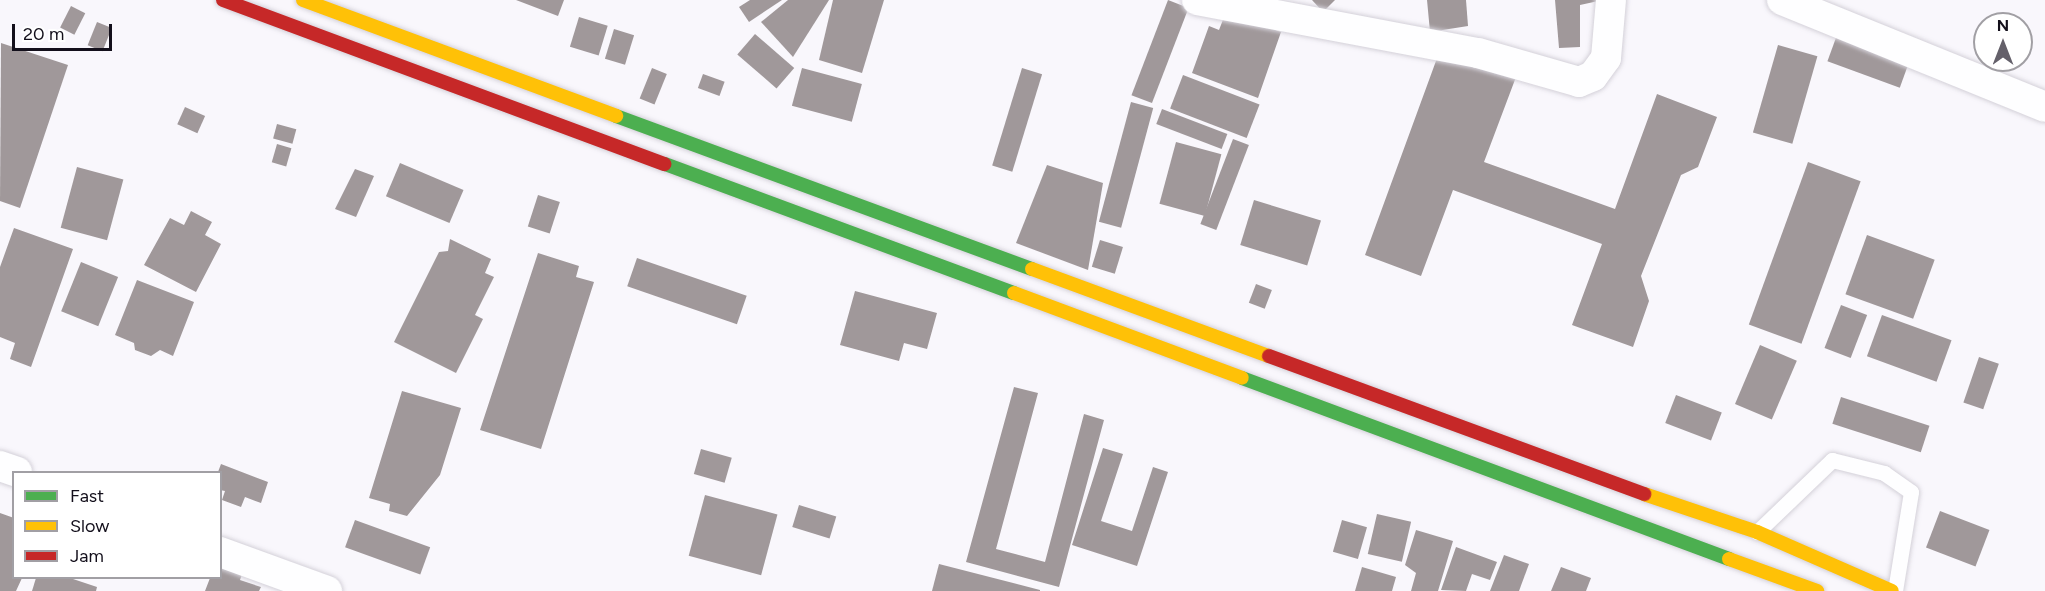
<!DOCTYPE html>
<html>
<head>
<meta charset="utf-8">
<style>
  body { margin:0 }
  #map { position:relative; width:2045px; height:591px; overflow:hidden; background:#f9f7fc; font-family:Figtree,sans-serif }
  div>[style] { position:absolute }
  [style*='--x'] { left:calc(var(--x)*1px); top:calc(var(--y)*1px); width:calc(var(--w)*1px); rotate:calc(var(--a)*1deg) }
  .building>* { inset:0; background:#a0989a; transform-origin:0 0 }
  .roads { filter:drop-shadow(0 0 2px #d4d1d9) drop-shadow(0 0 2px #d4d1d9) }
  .lane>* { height:15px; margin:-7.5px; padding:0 7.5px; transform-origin:7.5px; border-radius:7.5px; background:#fefeff }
  .street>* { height:30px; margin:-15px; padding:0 15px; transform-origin:15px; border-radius:15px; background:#fefeff }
  .fast>* { height:14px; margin:-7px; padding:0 7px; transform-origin:7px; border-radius:7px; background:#4caf50 }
  .slow>* { height:14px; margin:-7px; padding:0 7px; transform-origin:7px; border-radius:7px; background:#ffc107 }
  .jam>* { height:14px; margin:-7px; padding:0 7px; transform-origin:7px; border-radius:7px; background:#c62828 }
  span { translate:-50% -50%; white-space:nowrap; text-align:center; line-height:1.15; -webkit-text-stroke:6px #fff; paint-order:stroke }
  .legend { position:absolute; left:12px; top:471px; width:210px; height:108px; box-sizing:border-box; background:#fff; border:2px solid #a19fa4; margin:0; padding:8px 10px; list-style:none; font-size:18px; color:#130f1b }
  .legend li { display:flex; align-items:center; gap:12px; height:30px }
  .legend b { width:30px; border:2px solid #a19fa4 }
  .north { position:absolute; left:1973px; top:12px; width:60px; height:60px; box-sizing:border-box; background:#fff; border:2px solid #a19fa4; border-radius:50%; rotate:0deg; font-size:16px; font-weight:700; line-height:24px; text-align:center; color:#130f1b }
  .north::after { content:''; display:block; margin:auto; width:21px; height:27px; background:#64606a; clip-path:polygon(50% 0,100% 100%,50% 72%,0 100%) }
  .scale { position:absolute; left:12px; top:24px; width:100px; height:27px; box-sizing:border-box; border:3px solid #130f1b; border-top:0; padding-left:8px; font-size:18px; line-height:21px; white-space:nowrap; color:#130f1b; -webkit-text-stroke:4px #fff; paint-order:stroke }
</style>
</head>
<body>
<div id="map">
  <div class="building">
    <div style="clip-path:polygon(516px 0,564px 0,558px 16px)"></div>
    <div style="clip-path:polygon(750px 0,782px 0,749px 22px,739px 7px)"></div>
    <div style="clip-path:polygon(788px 0,829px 0,793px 57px,761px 22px)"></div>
    <div style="clip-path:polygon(833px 0,884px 0,862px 73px,819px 60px)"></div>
    <div style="left:1168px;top:0;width:22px;height:102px;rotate:21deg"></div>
    <div style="clip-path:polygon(1312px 0,1335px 0,1323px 12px)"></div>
    <div style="clip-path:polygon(1427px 0,1466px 0,1468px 26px,1430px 32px)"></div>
    <div style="clip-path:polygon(1555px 0,1603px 0,1580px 5px,1580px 47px,1559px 48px)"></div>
    <div style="left:71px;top:6px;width:16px;height:24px;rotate:27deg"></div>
    <div style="clip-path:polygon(1226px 12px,1281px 32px,1258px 98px,1192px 73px,1209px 26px,1219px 30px)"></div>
    <div style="left:579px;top:17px;width:30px;height:31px;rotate:17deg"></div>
    <div style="left:97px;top:22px;width:16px;height:25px;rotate:22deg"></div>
    <div style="left:614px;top:29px;width:21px;height:31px;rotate:17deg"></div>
    <div style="left:755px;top:34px;width:52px;height:27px;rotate:41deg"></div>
    <div style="left:1837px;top:35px;width:77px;height:28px;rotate:20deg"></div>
    <div style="clip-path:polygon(1px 43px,68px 65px,20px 208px,0 201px)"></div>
    <div style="left:1778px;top:45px;width:41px;height:91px;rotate:16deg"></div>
    <div style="clip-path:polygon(1440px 50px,1516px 77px,1484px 162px,1615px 209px,1657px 94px,1717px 117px,1698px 167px,1681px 175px,1641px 276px,1649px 301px,1633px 347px,1572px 325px,1602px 244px,1453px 190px,1421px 276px,1365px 255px)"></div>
    <div style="left:652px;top:68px;width:16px;height:33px;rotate:22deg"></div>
    <div style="left:802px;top:68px;width:62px;height:39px;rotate:15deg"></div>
    <div style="left:1022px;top:68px;width:21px;height:102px;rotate:17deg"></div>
    <div style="left:703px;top:74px;width:23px;height:15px;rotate:20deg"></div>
    <div style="left:1183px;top:75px;width:82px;height:36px;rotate:21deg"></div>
    <div style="left:1131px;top:102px;width:23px;height:124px;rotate:15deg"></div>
    <div style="left:185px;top:107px;width:22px;height:19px;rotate:24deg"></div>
    <div style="left:1162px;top:109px;width:70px;height:16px;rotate:21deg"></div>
    <div style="left:277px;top:124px;width:20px;height:15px;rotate:15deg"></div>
    <div style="left:1233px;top:139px;width:17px;height:91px;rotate:21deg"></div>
    <div style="left:1176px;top:142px;width:47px;height:64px;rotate:15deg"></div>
    <div style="left:277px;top:144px;width:15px;height:19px;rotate:16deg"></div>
    <div style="left:1808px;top:162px;width:56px;height:173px;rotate:20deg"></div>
    <div style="left:400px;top:163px;width:69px;height:36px;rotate:23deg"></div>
    <div style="clip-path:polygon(1047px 165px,1103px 183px,1088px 270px,1016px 243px)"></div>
    <div style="left:77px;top:167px;width:48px;height:63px;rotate:15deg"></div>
    <div style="clip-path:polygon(355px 169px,374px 176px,356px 217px,335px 209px)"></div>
    <div style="left:538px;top:195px;width:23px;height:33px;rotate:18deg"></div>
    <div style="left:1254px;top:200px;width:70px;height:47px;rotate:17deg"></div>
    <div style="clip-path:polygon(191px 211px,212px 222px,205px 235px,221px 244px,196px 292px,144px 265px,170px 218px,184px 225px)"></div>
    <div style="clip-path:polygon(14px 228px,73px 249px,31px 367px,10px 359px,15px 343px,0 337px,0 267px)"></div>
    <div style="left:1867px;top:235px;width:72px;height:63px;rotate:20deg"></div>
    <div style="clip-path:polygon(450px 239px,491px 259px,485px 273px,494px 277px,475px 315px,483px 319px,456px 373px,394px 342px,439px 252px,448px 251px)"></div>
    <div style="left:1100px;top:240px;width:24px;height:28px;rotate:17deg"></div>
    <div style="clip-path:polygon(538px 253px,579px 266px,576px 277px,594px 282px,541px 449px,480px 430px)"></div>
    <div style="left:637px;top:258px;width:116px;height:30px;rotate:19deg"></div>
    <div style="left:81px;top:262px;width:40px;height:53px;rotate:22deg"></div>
    <div style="clip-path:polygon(137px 280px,194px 302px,173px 356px,160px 350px,151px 356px,135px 350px,134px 343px,115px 335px)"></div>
    <div style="left:1256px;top:284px;width:17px;height:20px;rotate:21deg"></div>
    <div style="clip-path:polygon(855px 291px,937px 313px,927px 349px,904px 343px,899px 361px,840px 345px)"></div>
    <div style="left:1841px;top:305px;width:28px;height:46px;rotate:21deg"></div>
    <div style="left:1882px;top:315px;width:74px;height:44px;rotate:20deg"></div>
    <div style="left:1760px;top:345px;width:40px;height:64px;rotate:23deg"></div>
    <div style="left:1979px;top:357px;width:21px;height:48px;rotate:19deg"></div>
    <div style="clip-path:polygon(1014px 387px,1038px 393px,996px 549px,1045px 562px,1084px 414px,1104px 420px,1059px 587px,966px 562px)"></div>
    <div style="clip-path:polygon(402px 391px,461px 408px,440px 475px,407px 516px,389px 511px,390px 504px,369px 498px)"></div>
    <div style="left:1676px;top:395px;width:49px;height:30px;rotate:21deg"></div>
    <div style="left:1841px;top:397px;width:93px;height:28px;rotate:18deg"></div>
    <div style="clip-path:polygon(1103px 448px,1123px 454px,1101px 521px,1132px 531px,1153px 467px,1168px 472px,1137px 566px,1072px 545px)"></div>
    <div style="left:701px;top:449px;width:32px;height:26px;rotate:16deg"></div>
    <div style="clip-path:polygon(221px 464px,268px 482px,261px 503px,245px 497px,241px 507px,222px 500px,225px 491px,220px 490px,218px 472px)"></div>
    <div style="left:705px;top:495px;width:75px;height:63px;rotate:15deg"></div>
    <div style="left:799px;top:505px;width:39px;height:23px;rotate:17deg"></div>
    <div style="left:1940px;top:511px;width:53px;height:39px;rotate:21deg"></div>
    <div style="clip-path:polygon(0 513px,14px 518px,14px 578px,22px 578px,16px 591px,0 591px)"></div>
    <div style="left:1377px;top:514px;width:35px;height:41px;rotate:13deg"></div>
    <div style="left:355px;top:520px;width:80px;height:29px;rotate:20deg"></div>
    <div style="left:1342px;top:520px;width:26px;height:33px;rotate:16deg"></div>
    <div style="clip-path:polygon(1416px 530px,1453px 541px,1438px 591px,1411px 591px,1416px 573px,1405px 565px)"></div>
    <div style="clip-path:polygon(1456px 547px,1497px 562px,1490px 580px,1472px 574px,1466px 591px,1441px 590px)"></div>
    <div style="clip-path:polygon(1504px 555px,1529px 564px,1519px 591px,1490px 591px)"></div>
    <div style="clip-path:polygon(220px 563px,244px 568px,240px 580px,261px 587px,259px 591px,205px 591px,210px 578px,220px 578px)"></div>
    <div style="clip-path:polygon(939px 564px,1040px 590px,1040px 591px,932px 591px)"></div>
    <div style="clip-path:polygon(1362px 567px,1396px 577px,1392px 591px,1355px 591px)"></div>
    <div style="clip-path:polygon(1561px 567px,1591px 578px,1586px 591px,1551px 591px)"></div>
    <div style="clip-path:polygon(36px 578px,70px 578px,97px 587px,96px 591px,32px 591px)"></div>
  </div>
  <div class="roads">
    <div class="lane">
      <div style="--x:1757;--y:532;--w:104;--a:-43.8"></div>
      <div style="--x:1832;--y:460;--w:54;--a:14"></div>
      <div style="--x:1884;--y:473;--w:33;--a:35"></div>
      <div style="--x:1911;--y:492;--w:100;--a:99.2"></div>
    </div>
    <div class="street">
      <div style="--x:1197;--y:0;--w:286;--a:10.7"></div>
      <div style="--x:1478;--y:53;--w:105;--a:16"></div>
      <div style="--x:1579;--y:82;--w:15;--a:-23"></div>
      <div style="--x:1593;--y:76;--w:22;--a:-54"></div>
      <div style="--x:1606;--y:58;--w:58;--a:-85.1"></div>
      <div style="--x:1782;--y:0;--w:284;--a:22.1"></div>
      <div style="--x:0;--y:466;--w:18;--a:19"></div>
      <div style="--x:220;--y:552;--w:114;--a:20"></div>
    </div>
    <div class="fast">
      <div style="--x:616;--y:116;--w:443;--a:20.2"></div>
      <div style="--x:665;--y:164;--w:372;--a:20.3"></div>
      <div style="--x:1242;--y:378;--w:520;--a:20.39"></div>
    </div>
    <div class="slow">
      <div style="--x:303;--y:0;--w:334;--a:20.3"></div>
      <div style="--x:1032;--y:269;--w:252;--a:20.2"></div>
      <div style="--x:1014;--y:293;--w:243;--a:20.4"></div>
      <div style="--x:1644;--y:494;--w:119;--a:18.6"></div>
      <div style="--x:1757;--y:532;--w:147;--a:23.6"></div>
      <div style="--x:1729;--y:559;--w:94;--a:20"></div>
    </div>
    <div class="jam">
      <div style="--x:223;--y:0;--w:471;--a:20.4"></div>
      <div style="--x:1269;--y:356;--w:400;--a:20.2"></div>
    </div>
  </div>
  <ul class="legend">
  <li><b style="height:8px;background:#4caf50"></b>Fast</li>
  <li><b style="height:8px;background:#ffc107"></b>Slow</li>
  <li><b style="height:8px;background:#c62828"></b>Jam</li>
  </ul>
  <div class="north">N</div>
  <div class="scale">20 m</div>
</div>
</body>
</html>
